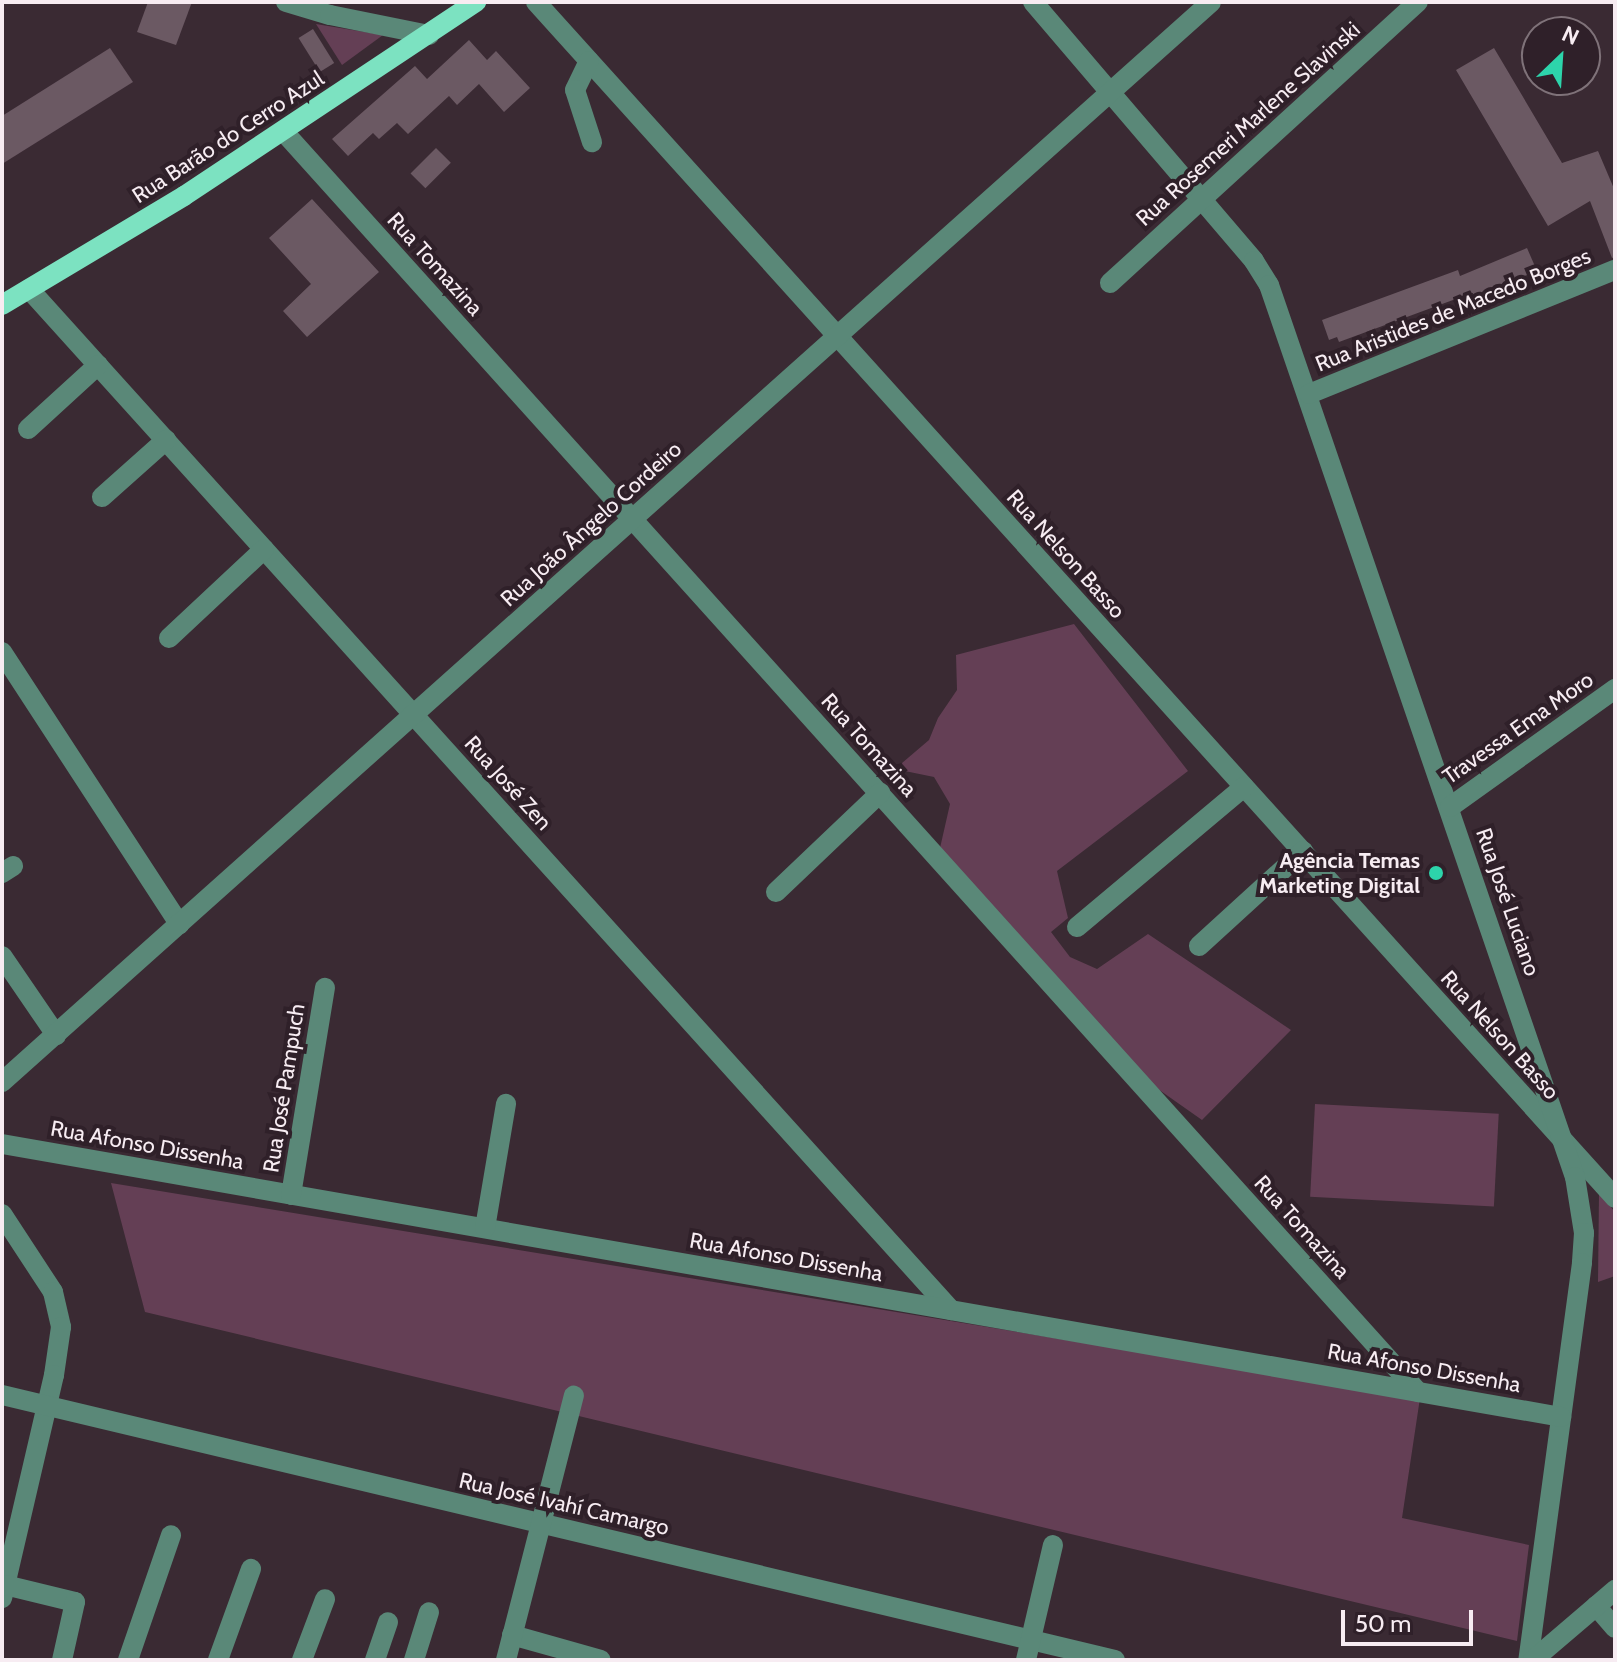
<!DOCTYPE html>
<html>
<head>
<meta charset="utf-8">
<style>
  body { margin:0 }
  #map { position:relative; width:1617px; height:1662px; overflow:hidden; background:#3a2a33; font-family:Cabin,sans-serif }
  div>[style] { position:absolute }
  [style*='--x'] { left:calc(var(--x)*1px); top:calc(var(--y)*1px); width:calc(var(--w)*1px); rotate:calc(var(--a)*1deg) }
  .green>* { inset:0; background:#643f55; transform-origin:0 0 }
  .building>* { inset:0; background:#6b5963; transform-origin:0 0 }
  .minor>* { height:20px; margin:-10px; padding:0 10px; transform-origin:10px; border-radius:10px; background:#5a8878 }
  .major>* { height:20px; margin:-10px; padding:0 10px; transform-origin:10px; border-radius:10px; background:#7ce2c1 }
  .dots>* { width:22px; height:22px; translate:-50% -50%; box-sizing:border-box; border:4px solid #2f2029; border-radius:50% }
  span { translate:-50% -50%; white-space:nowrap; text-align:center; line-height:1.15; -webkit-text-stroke:8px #2f2029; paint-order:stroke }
  .street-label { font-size:22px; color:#f7ecf2 }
  .poi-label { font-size:22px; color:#f7ecf2; font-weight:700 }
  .right { translate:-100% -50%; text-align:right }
  .frame { position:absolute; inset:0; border:4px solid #f7ecf2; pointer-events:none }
  .north { position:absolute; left:1521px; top:16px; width:80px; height:80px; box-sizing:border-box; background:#2f2029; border:2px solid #7f7279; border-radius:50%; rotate:25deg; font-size:22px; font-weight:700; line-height:32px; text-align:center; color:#f7ecf2 }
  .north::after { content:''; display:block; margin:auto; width:28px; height:36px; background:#2dd4ab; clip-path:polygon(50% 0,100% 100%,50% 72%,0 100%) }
  .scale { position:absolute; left:1341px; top:1610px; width:132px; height:36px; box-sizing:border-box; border:4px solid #f7ecf2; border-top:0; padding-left:10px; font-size:24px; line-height:28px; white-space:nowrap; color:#f7ecf2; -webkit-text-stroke:6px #2f2029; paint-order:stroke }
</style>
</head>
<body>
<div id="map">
  <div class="green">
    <div style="clip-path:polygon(316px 24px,383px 35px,342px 65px)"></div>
    <div style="clip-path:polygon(1074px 624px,1188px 771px,1057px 871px,1068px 918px,1051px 932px,1070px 957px,1097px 969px,1148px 934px,1291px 1030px,1202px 1120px,1148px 1082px,940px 848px,950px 804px,934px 777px,895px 769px,929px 740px,938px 718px,957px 690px,956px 655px)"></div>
    <div style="left:1315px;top:1104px;width:184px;height:93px;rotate:3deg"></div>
    <div style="clip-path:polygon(111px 1183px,1420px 1398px,1402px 1518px,1529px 1545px,1517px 1641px,145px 1312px)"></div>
    <div style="clip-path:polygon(1599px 1193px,1615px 1212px,1615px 1276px,1598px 1282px)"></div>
  </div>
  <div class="building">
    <div style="clip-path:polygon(148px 2px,192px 2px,176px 45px,137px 32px)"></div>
    <div style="left:313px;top:29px;width:40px;height:17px;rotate:58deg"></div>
    <div style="clip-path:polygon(469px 40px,487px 60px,496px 51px,530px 88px,504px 112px,479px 84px,457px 105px,449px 96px,408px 134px,397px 123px,379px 139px,373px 133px,348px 156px,332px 139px,415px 66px,427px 79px)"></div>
    <div style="clip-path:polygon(110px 48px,133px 82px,2px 164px,2px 116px)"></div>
    <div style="clip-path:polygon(1494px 48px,1562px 163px,1598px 151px,1615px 191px,1615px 257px,1612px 258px,1590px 201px,1548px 226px,1456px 70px)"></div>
    <div style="left:436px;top:148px;width:21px;height:36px;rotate:45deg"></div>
    <div style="clip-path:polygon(312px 199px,379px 272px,307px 337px,283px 311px,311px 284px,269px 238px)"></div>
    <div style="clip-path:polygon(1527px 248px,1537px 271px,1473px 297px,1472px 293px,1339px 342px,1337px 337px,1329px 340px,1322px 320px,1458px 270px,1460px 276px)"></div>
  </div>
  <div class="minor">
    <div style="--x:286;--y:2;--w:46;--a:16.5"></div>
    <div style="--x:330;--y:15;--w:101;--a:11.4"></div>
    <div style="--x:536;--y:2;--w:1611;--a:47.94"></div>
    <div style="--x:1033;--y:2;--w:340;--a:49.5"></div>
    <div style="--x:1254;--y:261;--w:28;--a:58"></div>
    <div style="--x:1269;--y:285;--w:943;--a:71.07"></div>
    <div style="--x:1575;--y:1177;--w:57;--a:80.9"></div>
    <div style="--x:1584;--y:1233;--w:30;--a:94"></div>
    <div style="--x:1582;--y:1263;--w:401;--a:97.7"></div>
    <div style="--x:589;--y:61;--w:32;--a:116"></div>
    <div style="--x:575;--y:90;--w:55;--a:71.9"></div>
    <div style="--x:283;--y:131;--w:1697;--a:48.01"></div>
    <div style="--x:1110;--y:283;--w:417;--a:-42.4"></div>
    <div style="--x:29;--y:289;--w:1376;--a:47.92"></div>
    <div style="--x:1309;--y:394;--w:330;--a:-22.1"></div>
    <div style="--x:28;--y:429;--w:95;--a:-42.4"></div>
    <div style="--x:102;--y:497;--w:86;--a:-41.7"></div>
    <div style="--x:169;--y:638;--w:130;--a:-43.1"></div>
    <div style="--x:2;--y:652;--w:325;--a:56.9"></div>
    <div style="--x:1450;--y:807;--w:203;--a:-35.6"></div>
    <div style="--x:2;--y:873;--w:13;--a:-32"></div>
    <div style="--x:776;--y:892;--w:144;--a:-43.6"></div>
    <div style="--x:1077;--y:927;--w:218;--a:-40"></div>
    <div style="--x:1199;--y:946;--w:141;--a:-42.4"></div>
    <div style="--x:2;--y:956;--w:96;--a:55.6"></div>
    <div style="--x:2;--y:1082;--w:1621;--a:-41.77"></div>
    <div style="--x:2;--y:1144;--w:1583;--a:9.93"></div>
    <div style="--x:291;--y:1195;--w:210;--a:-80.7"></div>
    <div style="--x:2;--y:1214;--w:93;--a:56.8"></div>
    <div style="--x:53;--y:1292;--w:36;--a:77"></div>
    <div style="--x:61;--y:1327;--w:49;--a:98.3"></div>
    <div style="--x:54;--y:1375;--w:229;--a:103.1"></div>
    <div style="--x:485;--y:1228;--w:126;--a:-80.4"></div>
    <div style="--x:2;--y:1395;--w:1144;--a:13.39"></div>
    <div style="--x:5;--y:1585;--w:72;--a:13.7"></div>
    <div style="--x:75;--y:1602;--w:59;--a:102.6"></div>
    <div style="--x:1596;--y:1606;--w:29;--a:49"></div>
    <div style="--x:512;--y:1635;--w:92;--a:15.7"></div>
    <div style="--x:128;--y:1660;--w:132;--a:-71"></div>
    <div style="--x:218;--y:1660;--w:97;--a:-70.1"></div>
    <div style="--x:302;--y:1660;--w:65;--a:-69.3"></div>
    <div style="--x:375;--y:1660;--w:40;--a:-71.1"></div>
    <div style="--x:414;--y:1660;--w:50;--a:-72.6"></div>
    <div style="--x:506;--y:1660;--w:273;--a:-75.6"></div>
    <div style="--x:1026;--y:1660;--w:118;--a:-76.8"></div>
    <div style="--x:1533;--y:1660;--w:108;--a:-40.5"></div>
  </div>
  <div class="major">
    <div style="--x:2;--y:305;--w:212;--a:-30.9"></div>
    <div style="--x:184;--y:196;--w:351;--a:-33.6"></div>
  </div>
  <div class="dots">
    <div style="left:1436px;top:873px;background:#2dd4ab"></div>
  </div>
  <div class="street-label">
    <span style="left:1248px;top:124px;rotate:-42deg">Rua Rosemeri Marlene Slavinski</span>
    <span style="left:228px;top:137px;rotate:-33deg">Rua Barão do Cerro Azul</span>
    <span style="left:435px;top:264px;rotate:48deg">Rua Tomazina</span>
    <span style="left:1453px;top:310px;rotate:-22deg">Rua Aristides de Macedo Borges</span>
    <span style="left:591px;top:524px;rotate:-42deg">Rua João Ângelo Cordeiro</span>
    <span style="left:1066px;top:554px;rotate:48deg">Rua Nelson Basso</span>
    <span style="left:1518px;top:728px;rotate:-35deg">Travessa Ema Moro</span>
    <span style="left:869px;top:745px;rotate:48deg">Rua Tomazina</span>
    <span style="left:508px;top:783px;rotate:48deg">Rua José Zen</span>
    <span style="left:1508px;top:902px;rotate:71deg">Rua José Luciano</span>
    <span style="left:1500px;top:1035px;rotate:48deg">Rua Nelson Basso</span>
    <span style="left:284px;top:1088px;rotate:-81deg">Rua José Pampuch</span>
    <span style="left:147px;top:1145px;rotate:10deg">Rua Afonso Dissenha</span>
    <span style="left:1302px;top:1227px;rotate:48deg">Rua Tomazina</span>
    <span style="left:786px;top:1257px;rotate:10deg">Rua Afonso Dissenha</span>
    <span style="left:1424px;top:1368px;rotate:10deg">Rua Afonso Dissenha</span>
    <span style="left:564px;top:1504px;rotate:13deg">Rua José Ivahí Camargo</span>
  </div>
  <div class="poi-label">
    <span class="right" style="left:1420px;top:873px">Agência Temas<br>Marketing Digital</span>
  </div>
  <div class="frame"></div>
  <div class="north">N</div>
  <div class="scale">50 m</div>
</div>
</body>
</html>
